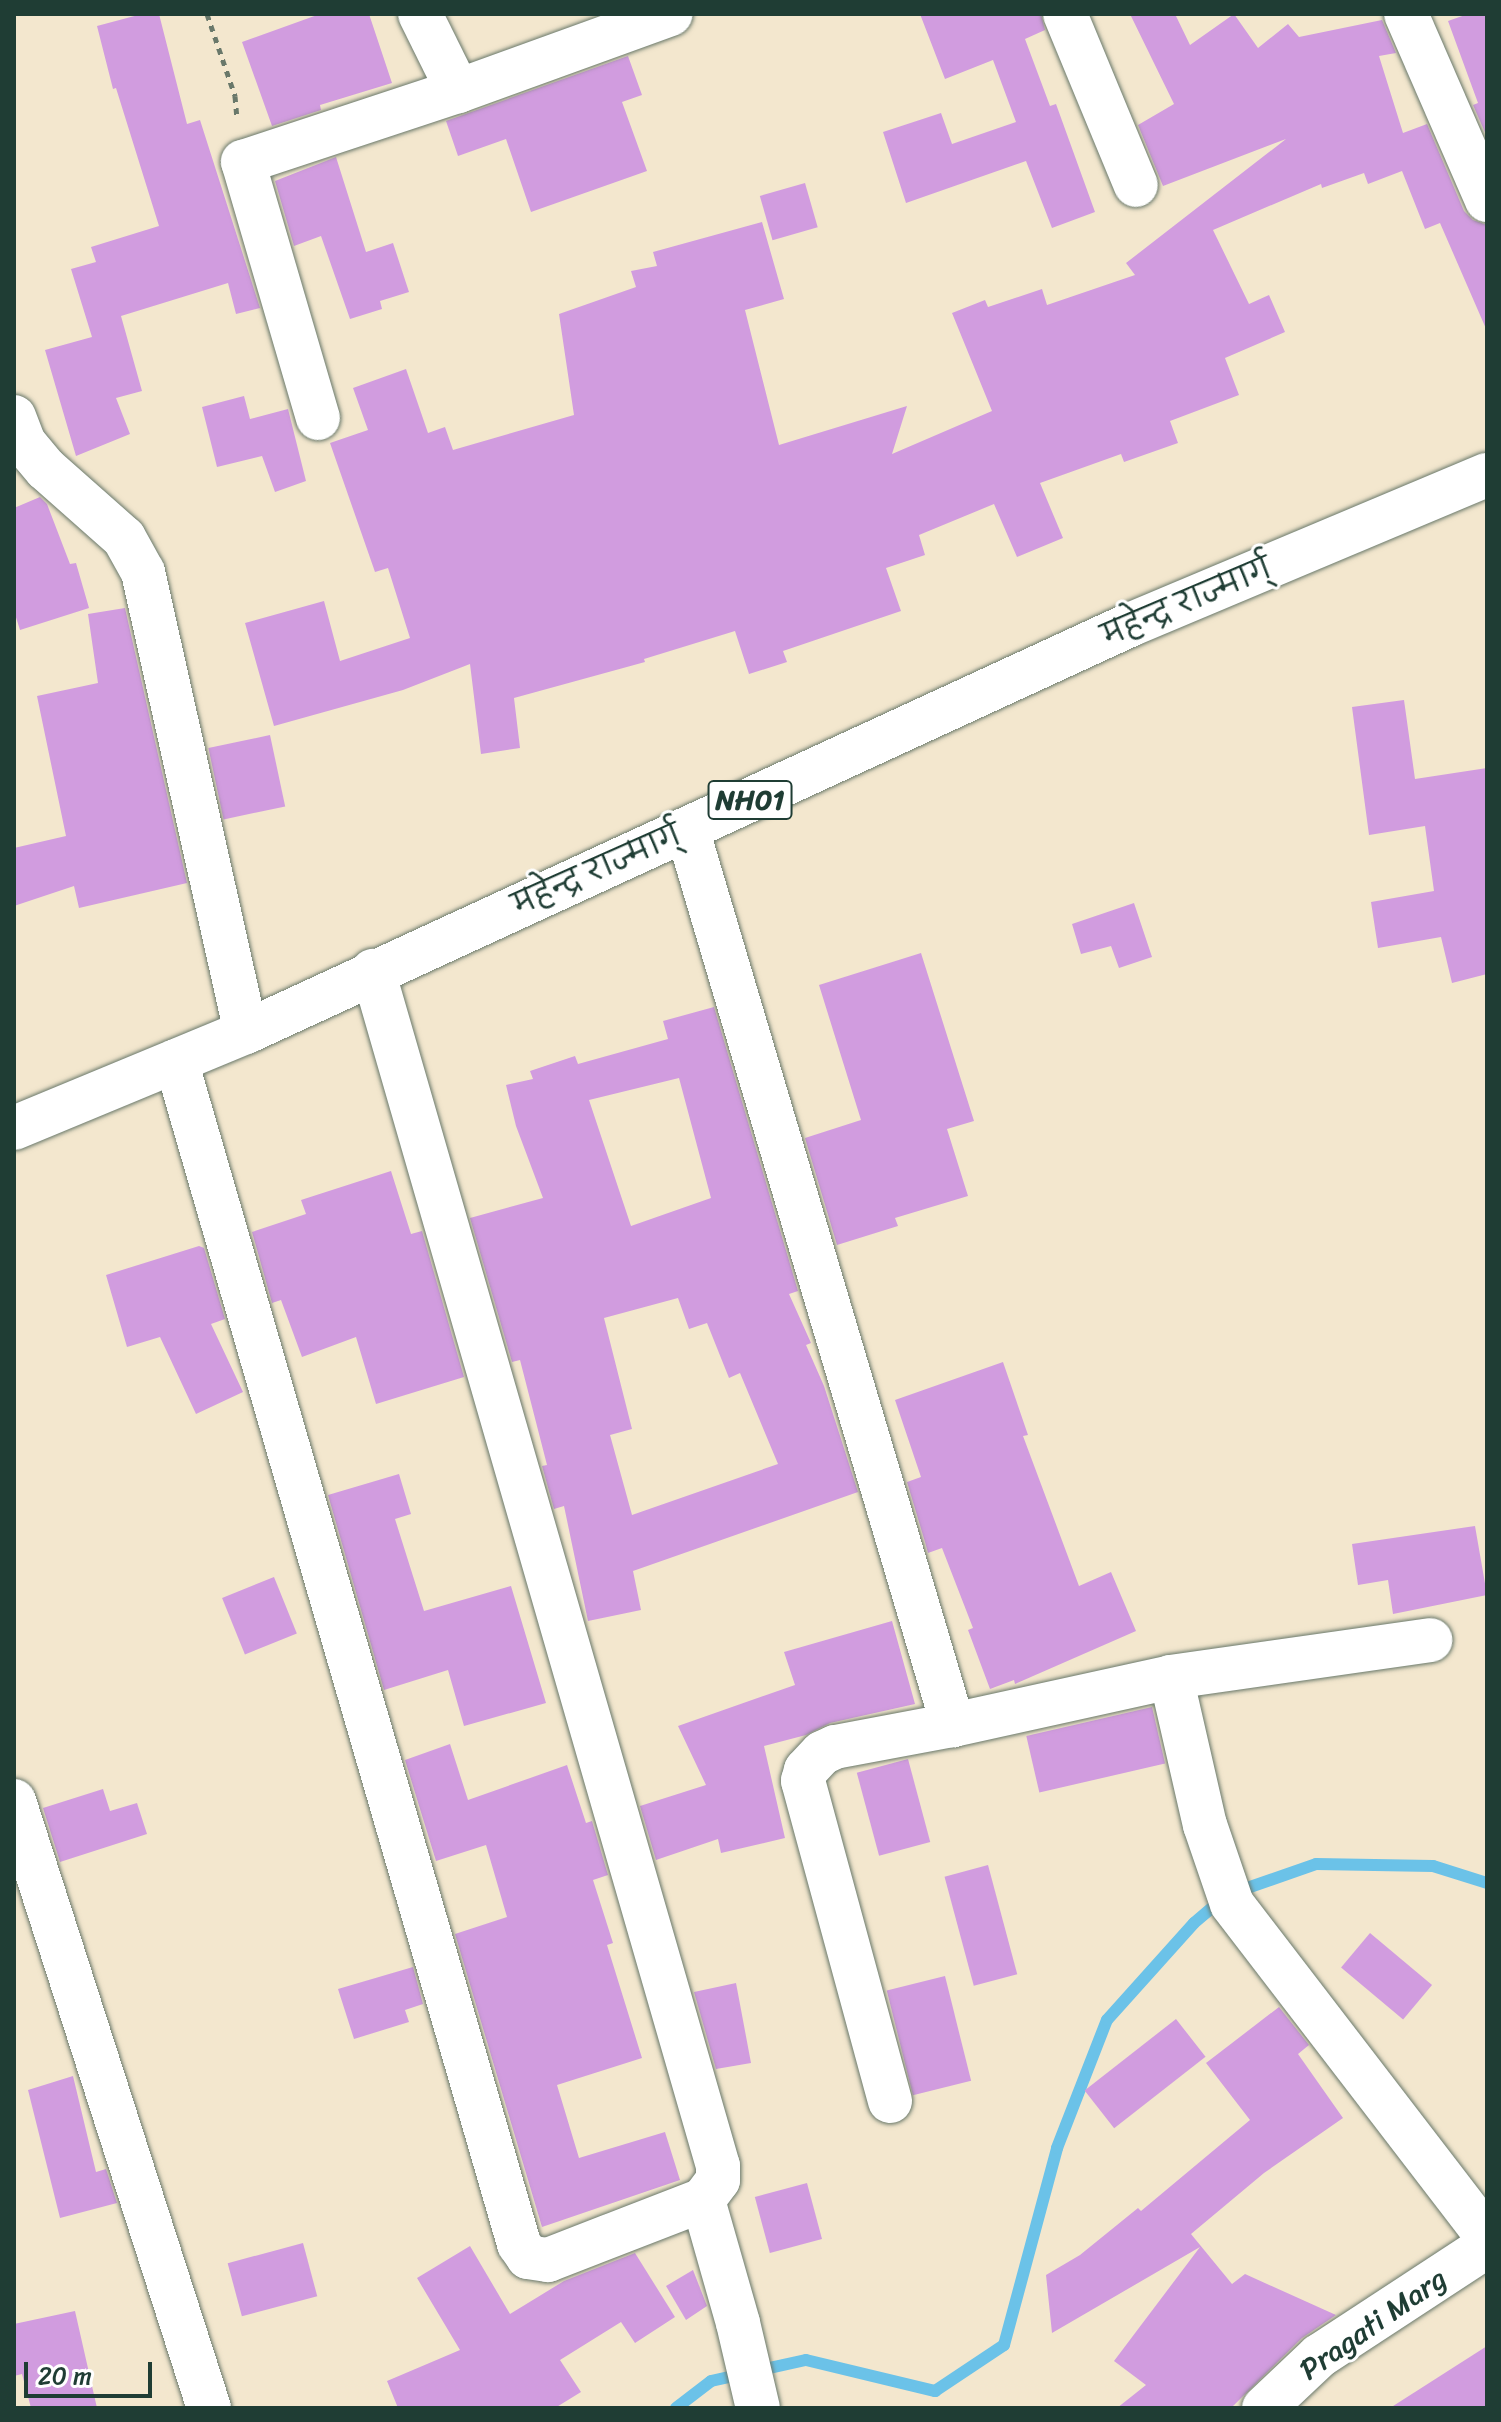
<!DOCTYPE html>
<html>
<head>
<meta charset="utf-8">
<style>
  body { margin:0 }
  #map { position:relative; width:1501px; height:2422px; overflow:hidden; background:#f3e7ce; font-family:Sriracha,"Playpen Sans Deva",sans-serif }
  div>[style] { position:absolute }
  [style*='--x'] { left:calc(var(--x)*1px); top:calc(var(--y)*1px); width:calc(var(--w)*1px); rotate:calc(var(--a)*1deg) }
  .stream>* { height:12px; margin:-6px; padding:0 6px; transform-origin:6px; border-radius:6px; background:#6bc2e8 }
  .building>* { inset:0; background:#d19cdf; transform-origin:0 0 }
  .path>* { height:5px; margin-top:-2.5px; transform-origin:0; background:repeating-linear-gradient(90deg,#69786a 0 6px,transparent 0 12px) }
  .roads { filter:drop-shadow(0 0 2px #69786a) drop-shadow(0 0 2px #69786a) }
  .street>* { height:44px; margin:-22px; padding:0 22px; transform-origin:22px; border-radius:22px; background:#fff }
  .highway>* { height:44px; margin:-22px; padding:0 22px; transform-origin:22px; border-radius:22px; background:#fff }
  span { translate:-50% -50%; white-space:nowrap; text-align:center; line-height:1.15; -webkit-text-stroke:6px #fff; paint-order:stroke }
  .shield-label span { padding:2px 6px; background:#fff; border:2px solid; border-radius:6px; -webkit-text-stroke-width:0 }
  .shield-label { font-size:28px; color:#1f3d34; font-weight:700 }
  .street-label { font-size:30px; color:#1f3d34 }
  .frame { position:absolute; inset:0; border:16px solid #1f3d34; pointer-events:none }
  .scale { position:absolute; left:24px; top:2362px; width:128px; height:36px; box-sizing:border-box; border:4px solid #1f3d34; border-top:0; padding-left:10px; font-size:24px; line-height:28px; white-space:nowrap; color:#1f3d34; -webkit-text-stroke:6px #fff; paint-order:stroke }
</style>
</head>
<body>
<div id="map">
  <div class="stream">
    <div style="--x:676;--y:2408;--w:44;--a:-37.6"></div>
    <div style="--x:711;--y:2381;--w:97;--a:-12.5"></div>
    <div style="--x:806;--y:2360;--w:133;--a:13.5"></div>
    <div style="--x:935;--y:2391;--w:83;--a:-33.7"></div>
    <div style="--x:1004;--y:2345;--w:204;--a:-74.9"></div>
    <div style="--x:1057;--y:2148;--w:137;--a:-68.7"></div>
    <div style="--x:1107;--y:2020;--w:130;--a:-48.1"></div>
    <div style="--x:1194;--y:1923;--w:43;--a:-40.3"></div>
    <div style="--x:1227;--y:1895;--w:94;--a:-19.2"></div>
    <div style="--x:1316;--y:1864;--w:117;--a:1"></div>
    <div style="--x:1433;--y:1866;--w:57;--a:17.5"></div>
  </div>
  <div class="building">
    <div style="clip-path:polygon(142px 14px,159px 14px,187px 124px,200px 120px,260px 308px,236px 314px,228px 283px,121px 316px,142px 391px,116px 398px,130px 434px,76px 456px,45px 350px,92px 337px,71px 269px,96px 262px,91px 247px,159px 226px,116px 88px,113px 89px,97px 26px)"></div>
    <div style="clip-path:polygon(320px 14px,369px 14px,392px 83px,320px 105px,321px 110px,272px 126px,242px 42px)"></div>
    <div style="clip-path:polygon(920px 14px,1041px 14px,1045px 30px,1025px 39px,1050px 106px,1056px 104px,1095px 212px,1052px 228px,1026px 161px,906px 203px,883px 132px,941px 113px,952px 144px,1016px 122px,993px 60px,945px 79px)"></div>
    <div style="clip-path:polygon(1130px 14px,1175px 14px,1190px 45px,1234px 14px,1258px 48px,1288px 24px,1299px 37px,1382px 20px,1396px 53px,1379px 56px,1403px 133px,1427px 124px,1464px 211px,1473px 220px,1487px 225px,1487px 331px,1440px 223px,1425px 229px,1402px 171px,1368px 184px,1364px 173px,1322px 188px,1321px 184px,1213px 230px,1249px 304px,1269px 295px,1285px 332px,1225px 358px,1239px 395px,1170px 421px,1178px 443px,1124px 462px,1121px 454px,1040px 483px,1063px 538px,1017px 557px,994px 504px,919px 535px,925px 555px,886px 568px,901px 611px,783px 651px,787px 662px,749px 674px,735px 631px,644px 659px,645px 662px,514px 698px,520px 748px,481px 754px,470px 664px,403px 690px,274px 726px,245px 623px,324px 601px,340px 661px,410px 638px,388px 568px,375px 572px,330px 443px,368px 430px,353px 388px,406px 369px,428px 433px,445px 427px,453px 450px,574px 415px,559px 314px,636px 287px,631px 271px,657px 266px,653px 252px,762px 222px,784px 299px,745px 310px,779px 445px,907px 406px,892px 454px,992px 411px,952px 313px,985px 300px,988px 307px,1042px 289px,1047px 305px,1135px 275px,1126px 263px,1286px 139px,1163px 186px,1138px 125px,1174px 104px)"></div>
    <div style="clip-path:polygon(1468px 14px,1487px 14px,1487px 137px,1473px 105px,1478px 103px,1448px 21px)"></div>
    <div style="clip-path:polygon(628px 56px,642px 95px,622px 102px,647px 171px,531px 212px,506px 139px,458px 156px,446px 121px)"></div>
    <div style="clip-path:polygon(336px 157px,366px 252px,393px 243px,409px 292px,380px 301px,382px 309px,350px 319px,321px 236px,294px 246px,275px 181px)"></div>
    <div style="left:805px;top:183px;width:46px;height:47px;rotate:74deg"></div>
    <div style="clip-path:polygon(244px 396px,250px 419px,288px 409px,306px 481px,275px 492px,262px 456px,217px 467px,202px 407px)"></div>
    <div style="clip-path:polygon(40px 497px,47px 504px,70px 564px,76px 563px,89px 608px,20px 630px,14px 611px,14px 508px)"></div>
    <div style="clip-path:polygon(125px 608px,187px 883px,79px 908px,74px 886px,14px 906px,14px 848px,66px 836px,37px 696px,98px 683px,88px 614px)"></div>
    <div style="clip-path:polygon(1404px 700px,1415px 779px,1487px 768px,1487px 974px,1452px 983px,1441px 937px,1378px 948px,1371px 902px,1434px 891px,1425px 826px,1369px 835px,1352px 707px)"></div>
    <div style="left:270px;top:735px;width:73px;height:63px;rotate:78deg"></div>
    <div style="clip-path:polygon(1134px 903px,1152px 957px,1119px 968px,1111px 946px,1081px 954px,1072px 924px)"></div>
    <div style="clip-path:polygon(921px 953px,974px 1121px,947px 1129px,968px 1196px,895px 1218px,898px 1226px,837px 1245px,805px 1138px,861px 1120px,819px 985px)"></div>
    <div style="clip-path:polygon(evenodd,714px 1007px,798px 1291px,789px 1294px,811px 1343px,806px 1345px,824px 1386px,858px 1492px,633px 1571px,641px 1610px,588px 1621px,564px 1506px,554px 1509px,542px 1466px,547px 1465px,520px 1360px,512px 1362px,470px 1218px,543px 1198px,516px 1126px,506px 1085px,533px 1079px,530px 1071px,575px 1056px,578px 1064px,668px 1039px,663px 1021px,714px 1007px,679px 1078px,711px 1198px,631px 1226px,589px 1100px,679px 1078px,714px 1007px,678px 1298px,689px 1329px,707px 1323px,729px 1378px,740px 1373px,778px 1464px,632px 1515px,610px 1435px,632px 1429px,604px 1318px,678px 1298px)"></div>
    <div style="clip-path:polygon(391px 1171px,411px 1234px,422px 1231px,464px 1377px,376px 1404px,356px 1337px,302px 1357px,281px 1300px,272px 1303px,252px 1232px,306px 1214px,301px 1200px)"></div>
    <div style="clip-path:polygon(199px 1246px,204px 1248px,225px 1319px,211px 1324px,243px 1392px,196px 1414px,160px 1337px,127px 1347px,106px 1275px)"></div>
    <div style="clip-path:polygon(1003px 1362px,1028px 1435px,1023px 1436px,1079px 1586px,1111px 1572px,1136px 1631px,1015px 1684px,1014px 1680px,990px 1689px,968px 1630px,973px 1628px,942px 1548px,928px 1553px,925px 1542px,907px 1482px,921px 1477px,895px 1400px)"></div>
    <div style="clip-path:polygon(399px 1474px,411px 1514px,395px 1519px,424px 1611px,511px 1586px,546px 1703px,464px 1726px,448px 1670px,384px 1690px,328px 1495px)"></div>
    <div style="clip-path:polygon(1475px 1526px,1487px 1595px,1393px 1614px,1388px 1580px,1358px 1585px,1352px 1544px)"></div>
    <div style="left:274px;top:1577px;width:61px;height:56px;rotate:68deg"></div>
    <div style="clip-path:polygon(892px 1621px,915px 1704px,830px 1723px,806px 1735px,764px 1746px,785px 1838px,721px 1853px,718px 1839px,656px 1860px,640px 1806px,706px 1785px,678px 1726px,795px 1685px,784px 1652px)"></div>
    <div style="left:1152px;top:1707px;width:58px;height:129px;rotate:77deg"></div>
    <div style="clip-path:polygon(450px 1744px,468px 1800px,567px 1765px,586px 1823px,592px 1821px,608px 1875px,593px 1880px,613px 1943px,607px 1945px,642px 2058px,557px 2085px,579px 2158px,665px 2132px,680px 2180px,542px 2227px,455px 1934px,507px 1917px,486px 1845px,436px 1861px,405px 1760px)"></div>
    <div style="left:908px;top:1759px;width:86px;height:53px;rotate:75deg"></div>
    <div style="clip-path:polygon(103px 1789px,110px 1811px,137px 1803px,147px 1834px,60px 1862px,43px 1808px)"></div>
    <div style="left:988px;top:1865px;width:113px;height:45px;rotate:75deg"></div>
    <div style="left:1370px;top:1933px;width:81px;height:45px;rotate:40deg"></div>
    <div style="clip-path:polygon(413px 1967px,423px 2004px,405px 2010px,409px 2022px,354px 2039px,338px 1989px)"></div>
    <div style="left:945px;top:1976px;width:108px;height:60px;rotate:76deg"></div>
    <div style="clip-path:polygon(736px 1983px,751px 2063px,716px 2069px,694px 1992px)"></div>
    <div style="clip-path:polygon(1279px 2007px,1309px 2045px,1298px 2054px,1343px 2118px,1264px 2173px,1191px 2234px,1232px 2284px,1245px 2274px,1336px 2315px,1302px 2338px,1231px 2408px,1117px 2408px,1146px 2385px,1114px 2361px,1200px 2247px,1052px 2333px,1046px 2275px,1080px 2255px,1138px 2208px,1141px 2211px,1250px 2120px,1206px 2063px)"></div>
    <div style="left:1176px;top:2019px;width:48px;height:116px;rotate:52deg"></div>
    <div style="clip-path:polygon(73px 2076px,96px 2172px,106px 2169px,117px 2203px,60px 2218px,28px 2090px)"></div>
    <div style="left:807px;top:2183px;width:58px;height:54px;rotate:75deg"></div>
    <div style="left:303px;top:2243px;width:55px;height:78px;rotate:75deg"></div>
    <div style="clip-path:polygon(470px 2246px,510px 2314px,564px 2281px,635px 2253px,675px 2317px,635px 2343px,621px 2322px,560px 2360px,581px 2392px,555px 2408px,398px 2408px,387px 2381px,460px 2350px,417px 2278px)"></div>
    <div style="clip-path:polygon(693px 2270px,707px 2306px,686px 2320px,666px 2286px)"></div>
    <div style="clip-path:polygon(75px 2311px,97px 2408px,31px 2408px,22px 2374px,14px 2376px,14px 2324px)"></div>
    <div style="clip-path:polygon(1487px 2346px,1487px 2408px,1390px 2408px)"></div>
  </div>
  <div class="path">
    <div style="--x:207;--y:14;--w:87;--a:71.1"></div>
    <div style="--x:235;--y:96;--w:21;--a:85"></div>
  </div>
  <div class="roads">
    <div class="street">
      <div style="--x:420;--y:14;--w:86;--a:63.7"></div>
      <div style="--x:1065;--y:14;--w:185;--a:67.5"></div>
      <div style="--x:1406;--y:14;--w:203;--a:66.5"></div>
      <div style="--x:14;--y:417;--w:28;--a:69"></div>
      <div style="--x:24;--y:443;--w:34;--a:50"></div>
      <div style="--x:46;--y:469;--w:104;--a:41.5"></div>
      <div style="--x:124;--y:538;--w:39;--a:61"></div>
      <div style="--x:143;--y:572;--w:471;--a:77.4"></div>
      <div style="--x:318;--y:418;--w:267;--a:-106.3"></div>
      <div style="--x:243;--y:162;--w:226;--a:-18.3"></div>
      <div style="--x:458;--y:91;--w:226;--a:-19.9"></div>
      <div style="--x:687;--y:829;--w:935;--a:73.47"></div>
      <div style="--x:176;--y:1061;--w:1232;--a:73.83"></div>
      <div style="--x:519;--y:2244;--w:16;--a:55"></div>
      <div style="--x:528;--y:2257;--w:20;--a:9"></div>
      <div style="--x:548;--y:2260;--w:166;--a:-21.2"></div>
      <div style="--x:703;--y:2200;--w:25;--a:-53"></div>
      <div style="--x:718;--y:2180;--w:14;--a:-90"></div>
      <div style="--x:718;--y:2166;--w:1244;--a:-106.1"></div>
      <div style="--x:1171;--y:1677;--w:152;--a:77.1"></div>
      <div style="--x:1205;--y:1825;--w:83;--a:71.1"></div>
      <div style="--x:1232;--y:1904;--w:419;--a:52.5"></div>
      <div style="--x:14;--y:1801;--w:638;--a:72.19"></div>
      <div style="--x:890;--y:2101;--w:332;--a:-105.2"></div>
      <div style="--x:803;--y:1781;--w:11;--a:-75"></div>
      <div style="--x:806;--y:1770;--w:23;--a:-47"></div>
      <div style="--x:822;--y:1753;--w:14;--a:-25"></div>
      <div style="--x:835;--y:1747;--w:120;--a:-10.6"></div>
      <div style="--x:953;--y:1725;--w:223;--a:-12.4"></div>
      <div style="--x:1171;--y:1677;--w:262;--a:-8.1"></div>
      <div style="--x:703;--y:2200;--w:128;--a:74.1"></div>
      <div style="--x:738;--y:2323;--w:87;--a:76.8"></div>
      <div style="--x:1264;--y:2408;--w:76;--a:-43.4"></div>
      <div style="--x:1319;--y:2356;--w:201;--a:-33.2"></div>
    </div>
    <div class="highway">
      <div style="--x:14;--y:1128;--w:251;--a:-22.5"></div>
      <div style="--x:246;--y:1032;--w:975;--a:-24.73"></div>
      <div style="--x:1132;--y:624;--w:385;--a:-22.8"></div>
    </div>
  </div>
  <div class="shield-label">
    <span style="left:750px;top:800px">NH01</span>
  </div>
  <div class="street-label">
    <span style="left:1187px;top:602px;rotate:-23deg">महेन्द्र राज्मार्ग्</span>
    <span style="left:597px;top:870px;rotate:-24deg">महेन्द्र राज्मार्ग्</span>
    <span style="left:1373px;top:2324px;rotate:-35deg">Pragati Marg</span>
  </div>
  <div class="frame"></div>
  <div class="scale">20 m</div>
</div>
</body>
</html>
